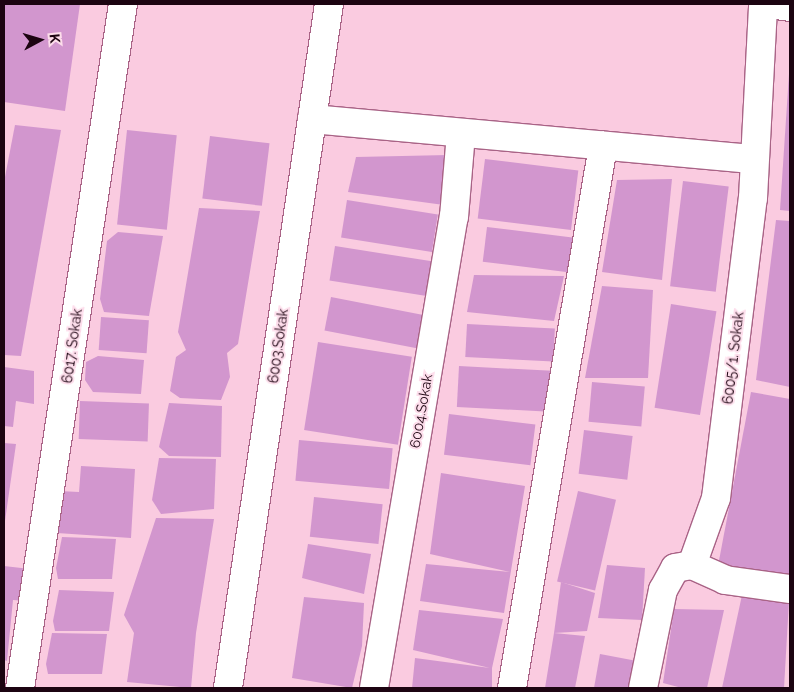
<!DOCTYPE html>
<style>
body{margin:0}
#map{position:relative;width:794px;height:692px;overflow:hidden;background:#facbe0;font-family:Raleway,sans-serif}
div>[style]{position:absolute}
.building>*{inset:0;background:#d296ce;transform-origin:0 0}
.roads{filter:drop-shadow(1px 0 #a96386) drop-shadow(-1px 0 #a96386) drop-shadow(0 1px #a96386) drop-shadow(0 -1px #a96386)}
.minor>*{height:28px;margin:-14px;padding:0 14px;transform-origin:14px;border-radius:14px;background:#fff}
span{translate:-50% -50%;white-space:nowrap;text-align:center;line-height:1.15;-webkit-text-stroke:4px #fdddeb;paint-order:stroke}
.street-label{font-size:14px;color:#1c0411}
.frame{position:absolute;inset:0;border:5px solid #1c0411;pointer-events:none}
.north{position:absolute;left:15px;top:15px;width:50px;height:50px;-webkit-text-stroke:4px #fdddeb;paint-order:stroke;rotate:84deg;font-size:14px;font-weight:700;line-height:20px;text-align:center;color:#1c0411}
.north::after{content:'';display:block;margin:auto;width:18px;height:22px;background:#1c0411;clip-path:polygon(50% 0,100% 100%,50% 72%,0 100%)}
</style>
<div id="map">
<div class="building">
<div style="clip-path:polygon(4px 4px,80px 4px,65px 111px,4px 102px)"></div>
<div style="clip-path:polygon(789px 74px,790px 74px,790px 211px,780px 210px)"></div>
<div style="clip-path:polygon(15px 125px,61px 130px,21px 356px,4px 355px,4px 182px)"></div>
<div style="left:127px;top:130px;width:50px;height:95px;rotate:6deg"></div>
<div style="left:210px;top:136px;width:60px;height:63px;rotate:7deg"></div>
<div style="clip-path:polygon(448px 155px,444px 205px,348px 192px,356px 157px)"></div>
<div style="left:485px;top:159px;width:94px;height:60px;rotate:7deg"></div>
<div style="clip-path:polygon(672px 179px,662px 280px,602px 272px,617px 180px)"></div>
<div style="left:683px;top:181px;width:46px;height:106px;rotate:7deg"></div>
<div style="left:347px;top:200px;width:92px;height:38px;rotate:9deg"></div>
<div style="clip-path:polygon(199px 208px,260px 211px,238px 344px,227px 353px,230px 377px,221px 400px,180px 398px,170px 391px,176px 357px,186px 350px,178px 332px)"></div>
<div style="clip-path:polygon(776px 220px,790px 221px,790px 387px,756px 380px)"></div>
<div style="left:487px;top:227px;width:88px;height:35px;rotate:7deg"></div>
<div style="clip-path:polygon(118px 232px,163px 236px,149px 316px,104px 312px,100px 299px,107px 241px)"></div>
<div style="left:335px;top:246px;width:103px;height:35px;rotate:9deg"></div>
<div style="clip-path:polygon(474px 275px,564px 276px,554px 321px,467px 312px)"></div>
<div style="clip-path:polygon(602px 286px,653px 290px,648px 378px,585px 378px)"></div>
<div style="left:331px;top:297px;width:98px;height:34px;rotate:11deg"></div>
<div style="left:671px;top:304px;width:46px;height:105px;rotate:9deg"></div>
<div style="left:101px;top:317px;width:48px;height:33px;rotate:4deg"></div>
<div style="left:467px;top:324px;width:88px;height:33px;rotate:3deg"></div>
<div style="left:318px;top:342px;width:95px;height:89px;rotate:9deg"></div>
<div style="clip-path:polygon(98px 356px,144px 360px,141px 394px,93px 392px,85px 380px,86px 362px)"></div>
<div style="left:459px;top:366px;width:93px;height:41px;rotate:3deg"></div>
<div style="clip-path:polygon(4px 367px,34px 371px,34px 404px,16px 401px,13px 427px,4px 426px)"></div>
<div style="left:592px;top:382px;width:53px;height:40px;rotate:5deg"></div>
<div style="clip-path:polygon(751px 392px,790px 399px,790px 582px,717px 571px)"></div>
<div style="left:80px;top:401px;width:69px;height:38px;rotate:2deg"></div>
<div style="clip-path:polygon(169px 403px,222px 406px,221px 457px,169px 456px,159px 447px)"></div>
<div style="left:449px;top:414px;width:87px;height:41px;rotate:7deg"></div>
<div style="left:584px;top:430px;width:49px;height:44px;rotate:7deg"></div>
<div style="left:299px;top:440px;width:94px;height:41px;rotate:5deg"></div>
<div style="clip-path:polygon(4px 443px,16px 444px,4px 528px)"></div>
<div style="clip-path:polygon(159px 458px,216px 459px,214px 509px,161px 514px,152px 500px)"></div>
<div style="clip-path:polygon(81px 466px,135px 469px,131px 538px,57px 533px,59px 491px,79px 492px)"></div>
<div style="clip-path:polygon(441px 473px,525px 486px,504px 613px,420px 601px,426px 564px,510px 572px,430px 554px)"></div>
<div style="left:578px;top:491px;width:39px;height:93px;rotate:13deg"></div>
<div style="left:314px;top:497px;width:69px;height:40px;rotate:6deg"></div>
<div style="clip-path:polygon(156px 518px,214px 519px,196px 633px,191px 688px,127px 682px,134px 633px,124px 615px)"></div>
<div style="clip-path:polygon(62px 537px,116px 539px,112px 579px,58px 579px,56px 568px)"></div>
<div style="clip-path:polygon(308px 544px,371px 554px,364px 594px,302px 578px)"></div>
<div style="clip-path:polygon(607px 565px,645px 568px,642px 620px,598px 618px)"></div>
<div style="clip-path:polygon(4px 566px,30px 569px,26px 601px,13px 600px,7px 661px,4px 660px)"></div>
<div style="clip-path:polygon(561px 582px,595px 593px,587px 631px,554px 633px)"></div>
<div style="clip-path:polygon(59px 590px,114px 592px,109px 631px,55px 631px,53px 621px)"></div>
<div style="clip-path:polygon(742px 595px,789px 601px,784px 688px,722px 688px)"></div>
<div style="clip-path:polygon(304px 597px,364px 603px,362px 646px,352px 688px,292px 678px)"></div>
<div style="clip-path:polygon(674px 609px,724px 610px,707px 688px,682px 688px,663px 683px)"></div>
<div style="clip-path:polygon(419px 610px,503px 619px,492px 668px,492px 688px,412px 688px,415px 658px,490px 668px,413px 650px)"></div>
<div style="clip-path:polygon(52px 633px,107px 634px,102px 674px,48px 674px,46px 664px)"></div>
<div style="clip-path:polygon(554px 633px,585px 636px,575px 688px,545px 688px)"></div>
<div style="clip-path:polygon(600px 654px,637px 661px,632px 688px,594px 688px)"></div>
</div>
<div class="roads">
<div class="minor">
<div style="left:771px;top:4px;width:19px;rotate:9deg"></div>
<div style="left:312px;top:119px;width:444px;rotate:5.2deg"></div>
<div style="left:692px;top:565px;width:36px;rotate:24deg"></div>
<div style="left:725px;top:580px;width:66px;rotate:7.9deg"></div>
<div style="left:20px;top:688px;width:692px;rotate:-81.44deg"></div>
<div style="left:228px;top:688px;width:691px;rotate:-81.6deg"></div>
<div style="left:374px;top:688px;width:478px;rotate:-80.4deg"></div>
<div style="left:454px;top:217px;width:83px;rotate:-85.2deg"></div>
<div style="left:512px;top:688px;width:550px;rotate:-80.47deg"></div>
<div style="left:643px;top:688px;width:100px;rotate:-78.5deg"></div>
<div style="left:663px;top:590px;width:25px;rotate:-61deg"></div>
<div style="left:675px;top:568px;width:17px;rotate:-10deg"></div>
<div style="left:692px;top:565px;width:71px;rotate:-70.3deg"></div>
<div style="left:716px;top:498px;width:302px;rotate:-83deg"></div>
<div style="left:753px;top:198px;width:194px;rotate:-87deg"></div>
</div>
</div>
<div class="street-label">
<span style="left:72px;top:346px;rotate:-82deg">6017. Sokak</span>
<span style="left:278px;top:346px;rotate:-82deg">6003.Sokak</span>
<span style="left:733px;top:358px;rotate:-83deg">6005/1. Sokak</span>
<span style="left:421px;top:411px;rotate:-80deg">6004.Sokak</span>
</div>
<div class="frame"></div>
<div class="north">K</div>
</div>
